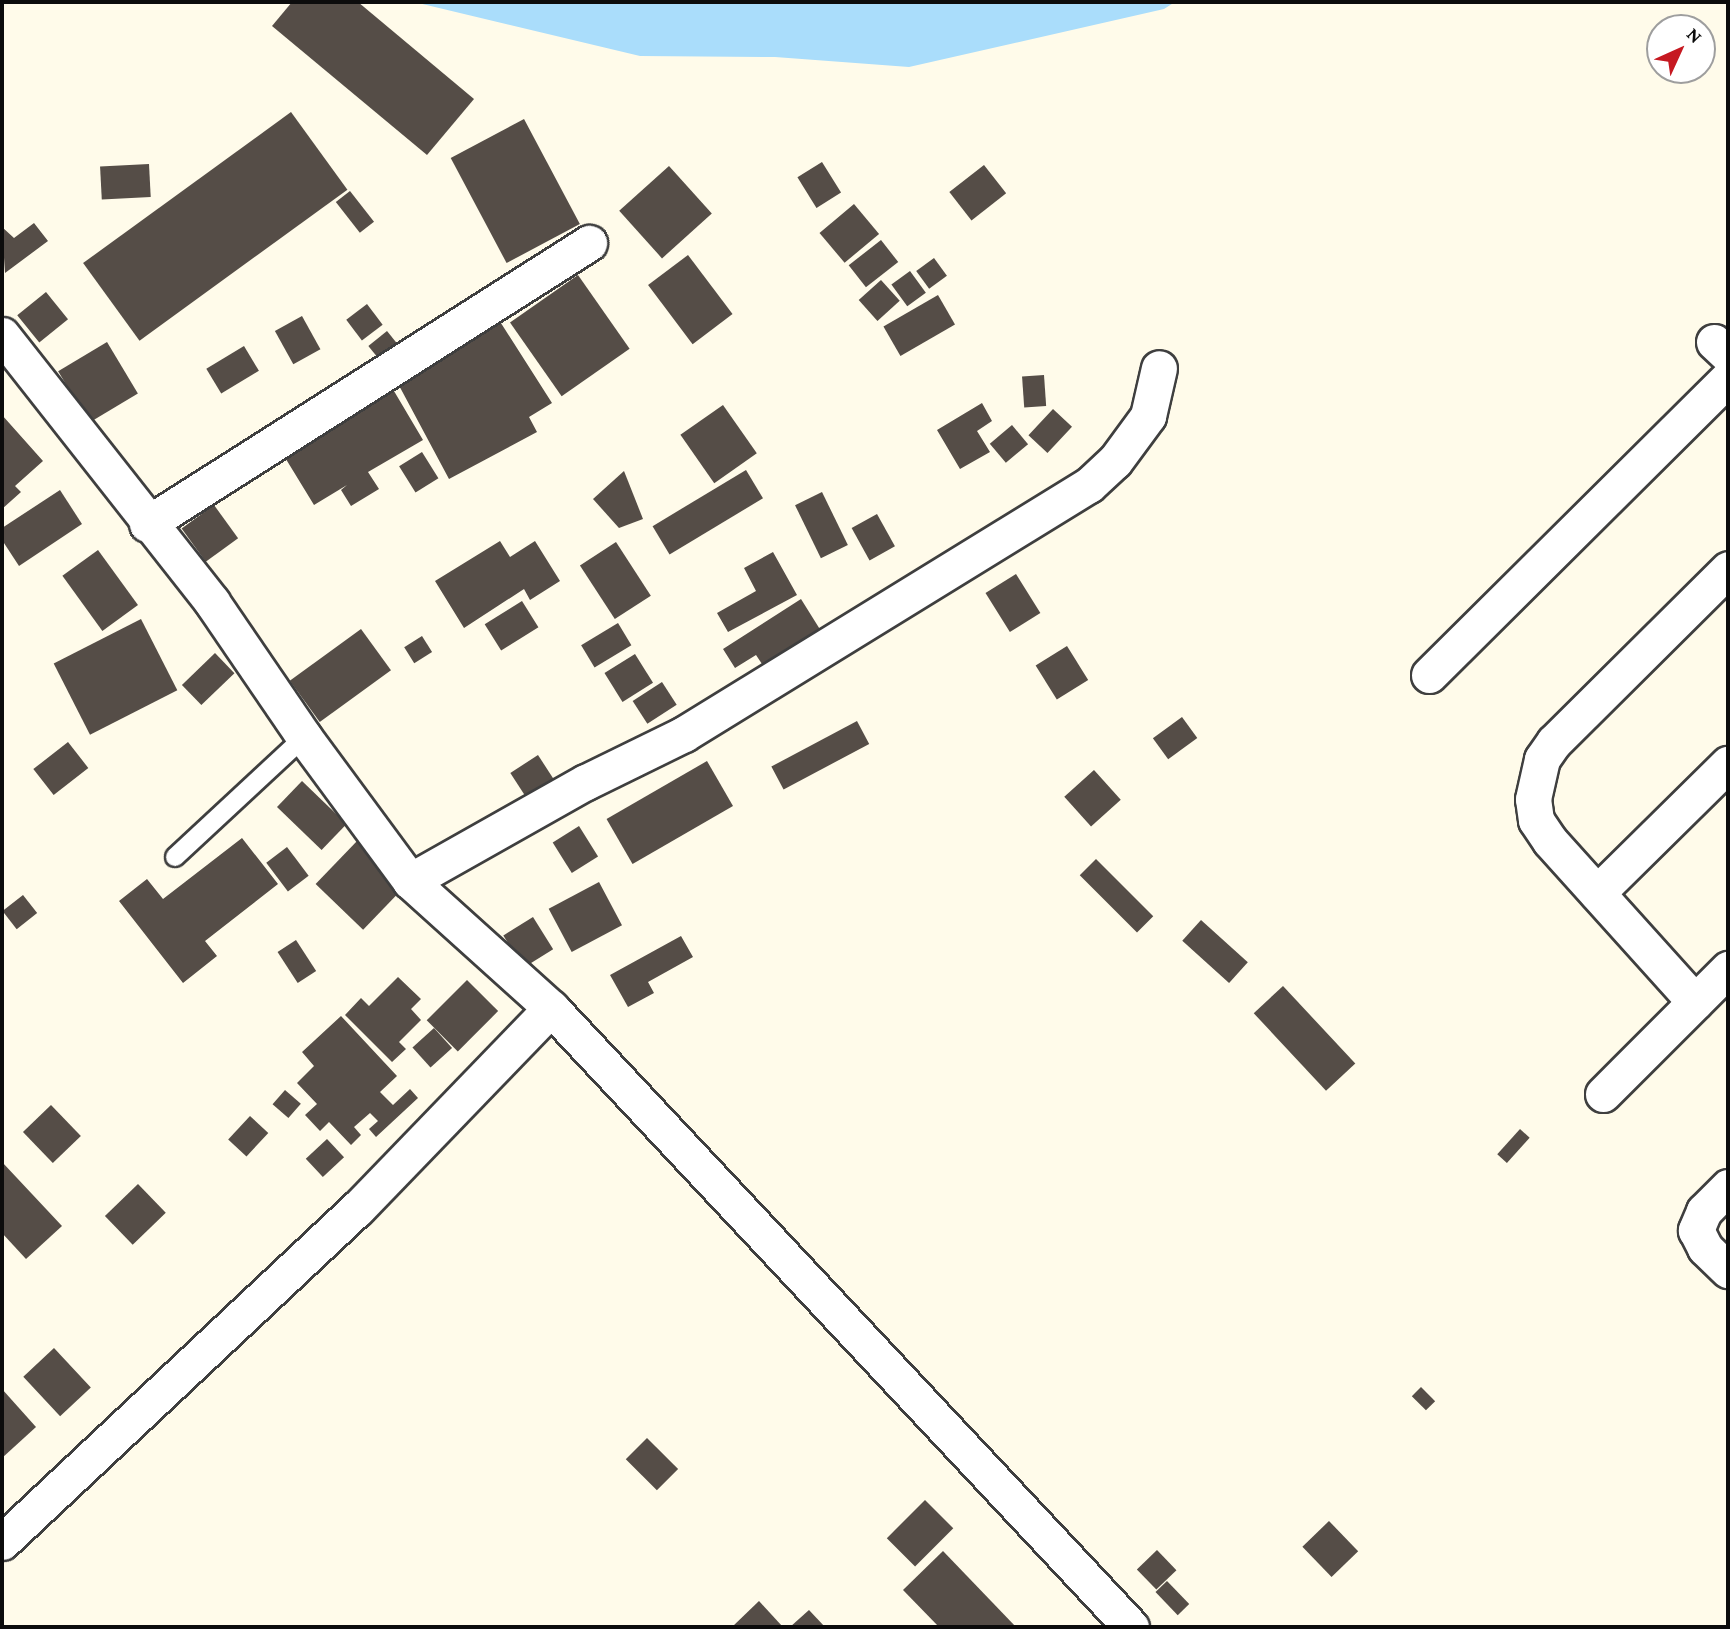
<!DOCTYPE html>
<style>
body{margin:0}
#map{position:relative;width:1730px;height:1629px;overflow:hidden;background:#fffbea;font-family:"Crimson Pro",serif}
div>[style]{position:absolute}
.water>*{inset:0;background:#aaddfb}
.building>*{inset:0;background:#554d47;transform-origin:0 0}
.roads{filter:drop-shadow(2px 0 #3f3f3f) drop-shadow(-2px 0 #3f3f3f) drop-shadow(0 2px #3f3f3f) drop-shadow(0 -2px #3f3f3f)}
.service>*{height:18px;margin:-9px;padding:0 9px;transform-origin:9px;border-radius:9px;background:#fff}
.minor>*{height:35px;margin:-17.5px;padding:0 17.5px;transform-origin:17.5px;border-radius:17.5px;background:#fff}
span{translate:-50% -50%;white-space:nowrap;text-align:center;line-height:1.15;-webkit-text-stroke:7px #fff;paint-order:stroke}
.frame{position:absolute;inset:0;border:4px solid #0c0c0c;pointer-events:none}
.north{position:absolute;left:1646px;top:14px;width:70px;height:70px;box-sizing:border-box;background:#fff;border:2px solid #9e9e9e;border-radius:50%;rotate:45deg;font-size:19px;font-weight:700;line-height:28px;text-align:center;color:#0c0c0c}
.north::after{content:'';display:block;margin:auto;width:24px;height:32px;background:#c61921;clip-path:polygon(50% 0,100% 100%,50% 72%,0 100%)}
</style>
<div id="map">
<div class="water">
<div style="clip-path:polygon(414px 2px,1175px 2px,1164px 9px,909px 67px,775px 57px,640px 56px)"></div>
</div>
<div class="building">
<div style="clip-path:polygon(292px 2px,358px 2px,474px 99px,427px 155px,272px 26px)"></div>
<div style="left:291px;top:112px;width:96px;height:257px;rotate:54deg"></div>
<div style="left:524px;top:119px;width:119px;height:83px;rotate:62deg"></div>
<div style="left:822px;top:162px;width:36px;height:29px;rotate:58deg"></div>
<div style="left:149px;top:164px;width:33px;height:49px;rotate:87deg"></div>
<div style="left:984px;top:165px;width:36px;height:44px;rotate:52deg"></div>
<div style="left:669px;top:166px;width:64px;height:67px;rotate:48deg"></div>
<div style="left:350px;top:191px;width:39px;height:18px;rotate:52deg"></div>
<div style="left:854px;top:204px;width:39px;height:45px;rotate:50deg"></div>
<div style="clip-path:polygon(34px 223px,48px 241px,5px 273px,2px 227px,14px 238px)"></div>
<div style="left:881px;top:240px;width:28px;height:41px;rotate:52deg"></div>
<div style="left:688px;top:255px;width:74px;height:50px;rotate:53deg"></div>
<div style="left:934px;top:258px;width:22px;height:22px;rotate:54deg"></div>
<div style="left:910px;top:271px;width:27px;height:23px;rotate:54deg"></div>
<div style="left:578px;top:275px;width:90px;height:83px;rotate:55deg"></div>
<div style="left:881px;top:280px;width:28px;height:30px;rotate:48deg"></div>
<div style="left:46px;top:292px;width:35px;height:37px;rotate:51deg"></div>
<div style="left:938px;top:295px;width:34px;height:63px;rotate:60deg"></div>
<div style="left:367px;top:304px;width:26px;height:26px;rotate:53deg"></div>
<div style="left:302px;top:316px;width:38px;height:31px;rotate:61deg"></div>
<div style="clip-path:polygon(499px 320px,552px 403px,529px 417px,537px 432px,449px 479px,395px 378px)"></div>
<div style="left:387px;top:331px;width:26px;height:24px;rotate:51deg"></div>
<div style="left:107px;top:342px;width:60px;height:57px;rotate:59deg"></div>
<div style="left:244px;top:346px;width:29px;height:44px;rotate:59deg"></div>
<div style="left:1044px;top:375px;width:31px;height:22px;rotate:86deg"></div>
<div style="clip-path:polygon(391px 386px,423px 440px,368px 472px,379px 489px,351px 506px,341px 490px,347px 485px,314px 505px,281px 451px)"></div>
<div style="clip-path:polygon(982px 403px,992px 421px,977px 431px,990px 452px,960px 469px,937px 430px)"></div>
<div style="left:723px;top:405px;width:59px;height:52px;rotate:55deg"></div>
<div style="left:1053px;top:409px;width:26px;height:36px;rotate:43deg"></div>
<div style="clip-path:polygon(2px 415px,43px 461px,15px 486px,21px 492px,2px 509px)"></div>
<div style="left:1012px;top:425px;width:25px;height:29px;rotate:50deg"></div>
<div style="left:422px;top:452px;width:31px;height:27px;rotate:58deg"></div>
<div style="left:746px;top:470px;width:33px;height:109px;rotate:59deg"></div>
<div style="clip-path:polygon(624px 471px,643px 519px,619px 528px,593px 499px)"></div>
<div style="clip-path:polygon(60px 490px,82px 524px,19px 566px,2px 540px,2px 528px)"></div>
<div style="left:822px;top:492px;width:59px;height:30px;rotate:64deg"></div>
<div style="left:214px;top:505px;width:41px;height:40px;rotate:54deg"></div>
<div style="left:877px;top:514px;width:37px;height:29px;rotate:61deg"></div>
<div style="clip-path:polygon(500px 541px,510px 557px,535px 541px,560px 581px,530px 600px,524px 589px,464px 628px,435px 581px)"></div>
<div style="left:616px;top:542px;width:64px;height:43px;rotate:57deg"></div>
<div style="left:98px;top:550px;width:68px;height:44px;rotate:54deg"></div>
<div style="clip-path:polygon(773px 552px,797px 595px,728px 632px,717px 613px,756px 591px,744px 568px)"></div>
<div style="left:1016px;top:574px;width:46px;height:36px;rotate:58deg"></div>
<div style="clip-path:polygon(801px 599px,821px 631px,764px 667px,756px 655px,735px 668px,723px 649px)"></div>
<div style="left:522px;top:601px;width:31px;height:44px;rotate:58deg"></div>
<div style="left:141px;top:619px;width:80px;height:98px;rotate:63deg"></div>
<div style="left:618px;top:623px;width:26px;height:43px;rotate:59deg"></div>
<div style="left:361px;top:629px;width:51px;height:88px;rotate:54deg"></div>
<div style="left:422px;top:636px;width:19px;height:21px;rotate:58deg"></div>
<div style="left:1067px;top:646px;width:40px;height:37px;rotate:58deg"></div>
<div style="left:215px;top:653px;width:28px;height:46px;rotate:46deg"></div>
<div style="left:635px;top:654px;width:34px;height:36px;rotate:58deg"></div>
<div style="left:662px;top:682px;width:27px;height:35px;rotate:57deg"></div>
<div style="left:1182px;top:717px;width:26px;height:36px;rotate:54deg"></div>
<div style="left:857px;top:721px;width:26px;height:97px;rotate:62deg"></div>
<div style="left:68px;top:742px;width:33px;height:44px;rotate:52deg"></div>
<div style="left:538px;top:755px;width:42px;height:33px;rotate:57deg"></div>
<div style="left:707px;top:761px;width:52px;height:116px;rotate:60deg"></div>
<div style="left:1094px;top:770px;width:40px;height:40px;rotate:48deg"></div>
<div style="left:302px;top:781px;width:62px;height:36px;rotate:44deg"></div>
<div style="left:579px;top:826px;width:36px;height:31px;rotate:58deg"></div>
<div style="clip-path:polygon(242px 838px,278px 884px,205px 941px,217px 956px,183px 983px,119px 901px,147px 879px,163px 899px)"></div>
<div style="left:358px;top:840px;width:66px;height:61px;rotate:44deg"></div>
<div style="left:287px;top:847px;width:36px;height:26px;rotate:53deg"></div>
<div style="left:1096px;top:859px;width:81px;height:23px;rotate:45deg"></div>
<div style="left:599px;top:882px;width:49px;height:57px;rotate:62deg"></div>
<div style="left:23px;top:895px;width:23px;height:26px;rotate:52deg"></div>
<div style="left:533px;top:917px;width:38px;height:35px;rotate:58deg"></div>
<div style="left:1201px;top:920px;width:63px;height:28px;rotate:42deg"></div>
<div style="clip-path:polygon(681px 936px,693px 957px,648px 982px,654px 993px,628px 1007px,610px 975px)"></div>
<div style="left:296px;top:940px;width:37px;height:22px;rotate:57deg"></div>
<div style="clip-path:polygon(398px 977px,421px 999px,411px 1009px,421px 1020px,399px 1042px,406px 1049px,392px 1062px,345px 1015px,361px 998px,369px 1006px)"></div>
<div style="left:467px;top:980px;width:44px;height:57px;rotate:45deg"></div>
<div style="left:1283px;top:986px;width:106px;height:40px;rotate:47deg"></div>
<div style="clip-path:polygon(341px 1016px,397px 1076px,380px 1092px,393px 1105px,410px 1089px,418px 1098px,376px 1137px,369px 1129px,378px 1121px,370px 1113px,354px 1127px,361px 1135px,351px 1145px,329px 1122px,320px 1131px,305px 1115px,317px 1104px,297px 1083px,314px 1066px,302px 1052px)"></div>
<div style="left:434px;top:1028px;width:27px;height:29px;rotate:48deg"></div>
<div style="left:285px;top:1090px;width:21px;height:19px;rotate:41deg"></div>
<div style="left:51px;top:1105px;width:43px;height:39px;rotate:46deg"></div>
<div style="left:250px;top:1116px;width:25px;height:32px;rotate:43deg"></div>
<div style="left:1520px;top:1129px;width:13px;height:34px;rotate:42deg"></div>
<div style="left:327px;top:1139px;width:25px;height:29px;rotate:47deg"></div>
<div style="clip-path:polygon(2px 1162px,62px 1226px,26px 1259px,2px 1233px)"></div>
<div style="left:138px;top:1184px;width:40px;height:46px;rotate:46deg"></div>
<div style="left:54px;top:1348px;width:54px;height:42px;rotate:47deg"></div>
<div style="left:1421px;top:1387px;width:20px;height:13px;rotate:45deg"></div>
<div style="clip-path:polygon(2px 1389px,36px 1427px,2px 1458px)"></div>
<div style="left:647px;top:1438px;width:44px;height:30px;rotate:45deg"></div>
<div style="left:925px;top:1500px;width:40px;height:54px;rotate:45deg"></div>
<div style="left:1329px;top:1521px;width:42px;height:37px;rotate:46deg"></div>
<div style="left:1157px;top:1550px;width:28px;height:28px;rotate:46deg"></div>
<div style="clip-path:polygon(943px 1551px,1016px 1627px,939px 1627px,903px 1590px)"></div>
<div style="left:1167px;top:1581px;width:32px;height:16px;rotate:46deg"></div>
<div style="clip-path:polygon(759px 1601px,782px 1626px,732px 1627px)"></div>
<div style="clip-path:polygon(809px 1610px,825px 1627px,790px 1627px)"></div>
</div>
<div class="roads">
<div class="service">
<div style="left:175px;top:857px;width:176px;rotate:-42.9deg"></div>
</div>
<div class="minor">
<div style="left:2px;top:335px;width:340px;rotate:51.8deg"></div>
<div style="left:212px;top:602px;width:163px;rotate:55.7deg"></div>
<div style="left:304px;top:737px;width:179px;rotate:53.6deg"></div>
<div style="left:410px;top:881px;width:190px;rotate:42deg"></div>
<div style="left:551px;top:1008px;width:848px;rotate:46.86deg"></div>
<div style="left:1714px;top:342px;width:19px;rotate:43deg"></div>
<div style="left:147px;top:524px;width:524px;rotate:-32.45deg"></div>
<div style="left:1429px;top:675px;width:421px;rotate:-44.8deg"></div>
<div style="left:410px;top:881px;width:202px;rotate:-29.4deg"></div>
<div style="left:586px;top:782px;width:109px;rotate:-26.1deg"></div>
<div style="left:684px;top:734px;width:475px;rotate:-31.6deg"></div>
<div style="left:1089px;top:485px;width:35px;rotate:-43deg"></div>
<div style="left:1115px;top:461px;width:56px;rotate:-53.7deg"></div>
<div style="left:1148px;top:416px;width:49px;rotate:-77.1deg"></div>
<div style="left:1597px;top:893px;width:184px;rotate:-44.6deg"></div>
<div style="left:1695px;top:1002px;width:217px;rotate:-132deg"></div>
<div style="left:1550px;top:841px;width:25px;rotate:-124deg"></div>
<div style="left:1536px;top:820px;width:21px;rotate:-98deg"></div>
<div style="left:1533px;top:799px;width:41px;rotate:-77.3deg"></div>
<div style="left:1542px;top:759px;width:21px;rotate:-55deg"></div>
<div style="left:1554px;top:742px;width:245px;rotate:-44.8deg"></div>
<div style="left:1603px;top:1094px;width:177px;rotate:-45deg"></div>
<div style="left:1728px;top:1187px;width:34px;rotate:135deg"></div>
<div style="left:1704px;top:1211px;width:21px;rotate:113deg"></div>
<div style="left:1696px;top:1230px;width:20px;rotate:63deg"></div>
<div style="left:1705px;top:1248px;width:32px;rotate:44deg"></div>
<div style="left:2px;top:1542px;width:488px;rotate:-43.2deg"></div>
<div style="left:358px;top:1208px;width:278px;rotate:-46deg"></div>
</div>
</div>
<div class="frame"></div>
<div class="north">N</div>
</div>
